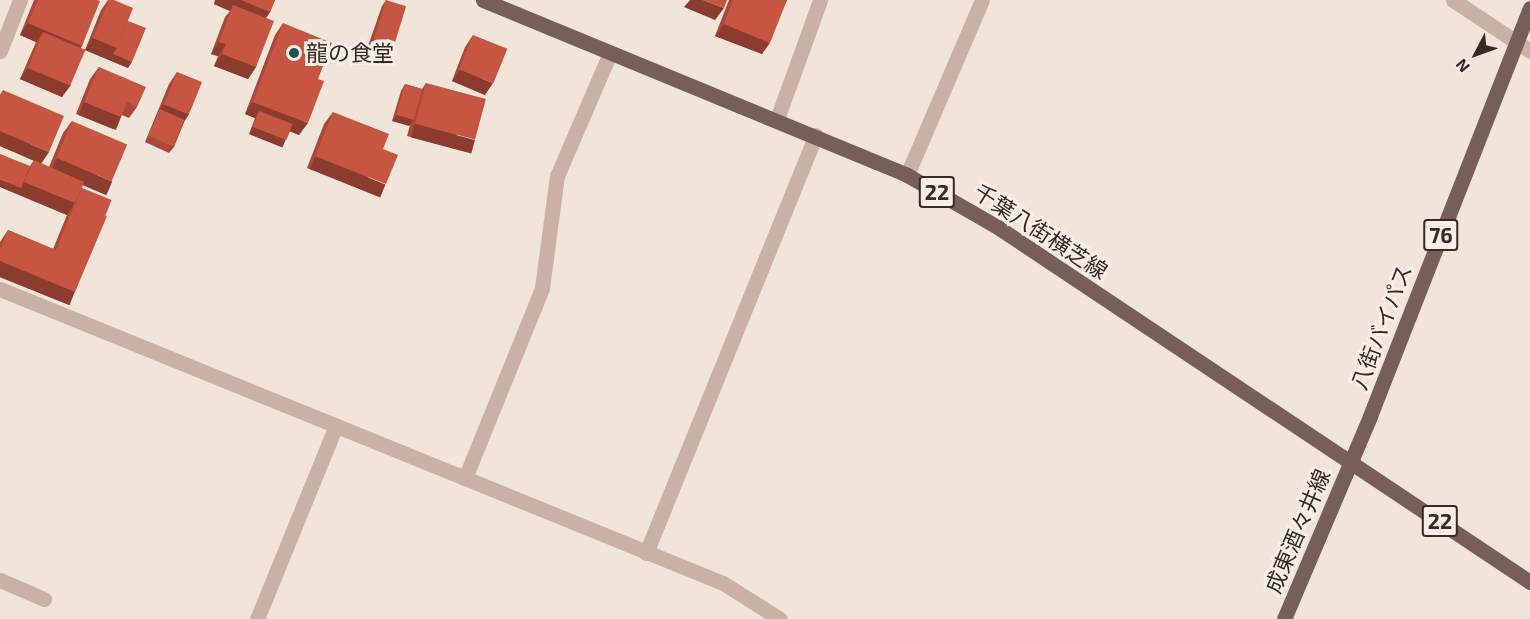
<!DOCTYPE html>
<meta charset="utf-8">
<style>
body{margin:0}
#map{position:relative;width:1530px;height:619px;overflow:hidden;background:#f1e4d9;font-family:"Exo 2","Noto Sans JP",sans-serif}
div>[style]{position:absolute}
.service>*{height:15px;margin:-7.5px;padding:0 7.5px;transform-origin:7.5px;border-radius:7.5px;background:#c9b2a5}
.minor>*{height:15px;margin:-7.5px;padding:0 7.5px;transform-origin:7.5px;border-radius:7.5px;background:#c9b2a5}
.primary>*{height:15px;margin:-7.5px;padding:0 7.5px;transform-origin:7.5px;border-radius:7.5px;background:#775f57}
.wall>*{inset:0;background:#aa4939}
.shaded-wall>*{inset:0;background:#8b3c2e;transform-origin:0 0}
.building>*{inset:0;background:#c65542;transform-origin:0 0}
.dots>*{width:16px;height:16px;translate:-50% -50%;box-sizing:border-box;border:3px solid #f9eee5;border-radius:50%}
span{translate:-50% -50%;white-space:nowrap;text-align:center;line-height:1.15;-webkit-text-stroke:6px #f9eee5;paint-order:stroke}
.shield-label span{padding:2px 4px;background:#f9eee5;border:2px solid;border-radius:4px;-webkit-text-stroke-width:0}
.shield-label{font-size:21px;color:#352a26;font-weight:700}
.poi-label{font-size:22px;color:#352a26}
.left{translate:0 -50%;text-align:left}
.street-label{font-size:22px;color:#352a26}
.north{position:absolute;left:1446px;top:24px;width:60px;height:60px;-webkit-text-stroke:4px #f9eee5;paint-order:stroke;rotate:229deg;font-size:16px;font-weight:700;line-height:24px;text-align:center;color:#352a26}
.north::after{content:'';display:block;margin:auto;width:21px;height:27px;background:#352a26;clip-path:polygon(50% 0,100% 100%,50% 72%,0 100%)}
</style>
<div id="map">
<div class="service">
<div style="left:777px;top:119px;width:127px;rotate:-70.1deg"></div>
<div style="left:465px;top:478px;width:205px;rotate:-67.9deg"></div>
<div style="left:542px;top:288px;width:113px;rotate:-82.4deg"></div>
<div style="left:557px;top:176px;width:134px;rotate:-66.7deg"></div>
</div>
<div class="minor">
<div style="left:1453px;top:0;width:92px;rotate:33.5deg"></div>
<div style="left:0;top:51px;width:55px;rotate:-68.6deg"></div>
<div style="left:907px;top:175px;width:190px;rotate:-66.8deg"></div>
<div style="left:0;top:289px;width:780px;rotate:22.13deg"></div>
<div style="left:723px;top:583px;width:67px;rotate:32.3deg"></div>
<div style="left:646px;top:553px;width:451px;rotate:-67.9deg"></div>
<div style="left:0;top:580px;width:48px;rotate:23.4deg"></div>
<div style="left:257px;top:619px;width:209px;rotate:-67.8deg"></div>
</div>
<div class="primary">
<div style="left:483px;top:0;width:459px;rotate:22.4deg"></div>
<div style="left:907px;top:175px;width:106px;rotate:29.9deg"></div>
<div style="left:999px;top:228px;width:638px;rotate:33.69deg"></div>
<div style="left:1284px;top:619px;width:220px;rotate:-67deg"></div>
<div style="left:1370px;top:416px;width:438px;rotate:-68.6deg"></div>
</div>
<div class="wall">
<div style="clip-path:polygon(34px 0,97px 0,82px 46px,80px 48px,85px 50px,101px 10px,108px 0,114px 0,128px 21px,128px 68px,85px 50px,62px 97px,20px 79px,36px 42px,20px 35px)"></div>
<div style="clip-path:polygon(215px 0,275px 0,270px 12px,266px 18px,256px 67px,248px 79px,214px 66px,218px 56px,211px 54px,225px 17px,230px 11px,214px 4px)"></div>
<div style="clip-path:polygon(386px 0,388px 53px,368px 46px,382px 6px)"></div>
<div style="clip-path:polygon(729px 0,787px 0,762px 54px,715px 36px)"></div>
<div style="clip-path:polygon(283px 23px,318px 79px,299px 135px,290px 131px,282px 147px,249px 134px,255px 118px,245px 114px,275px 35px)"></div>
<div style="clip-path:polygon(473px 35px,485px 95px,452px 81px,465px 47px)"></div>
<div style="clip-path:polygon(99px 67px,137px 107px,129px 118px,122px 115px,113px 129px,76px 114px,90px 79px)"></div>
<div style="clip-path:polygon(177px 72px,189px 114px,185px 120px,174px 147px,169px 153px,145px 142px,169px 84px)"></div>
<div style="clip-path:polygon(426px 83px,467px 152px,407px 136px,410px 125px,392px 121px,401px 91px,405px 84px,422px 89px)"></div>
<div style="clip-path:polygon(3px 90px,41px 164px,49px 167px,63px 133px,72px 121px,104px 193px,83px 184px,82px 188px,67px 304px,0 276px,0 242px,8px 230px,53px 249px,67px 215px,0 187px,30px 166px,34px 160px,0 146px,0 95px)"></div>
<div style="clip-path:polygon(333px 112px,378px 196px,307px 168px,324px 124px)"></div>
</div>
<div class="shaded-wall">
<div style="clip-path:polygon(216px 0,241px 0,270px 12px,261px 24px,233px 5px,230px 11px,214px 4px)"></div>
<div style="clip-path:polygon(690px 0,703px 0,724px 8px,715px 20px,684px 7px)"></div>
<div style="clip-path:polygon(28px 23px,82px 46px,73px 57px,43px 32px,36px 42px,20px 35px)"></div>
<div style="clip-path:polygon(724px 24px,770px 43px,762px 54px,715px 36px)"></div>
<div style="clip-path:polygon(93px 38px,117px 48px,132px 62px,128px 68px,85px 50px)"></div>
<div style="clip-path:polygon(372px 40px,392px 47px,388px 53px,368px 46px)"></div>
<div style="clip-path:polygon(219px 42px,226px 44px,218px 56px,211px 54px)"></div>
<div style="clip-path:polygon(222px 54px,256px 67px,248px 79px,214px 66px)"></div>
<div style="clip-path:polygon(28px 68px,71px 85px,62px 97px,20px 79px)"></div>
<div style="clip-path:polygon(460px 70px,493px 83px,485px 95px,452px 81px)"></div>
<div style="left:84px;top:102px;width:40px;height:14px;rotate:22deg"></div>
<div style="clip-path:polygon(253px 102px,308px 123px,299px 135px,257px 118px,259px 111px,255px 118px,245px 114px)"></div>
<div style="clip-path:polygon(164px 104px,189px 114px,181px 126px,160px 109px)"></div>
<div style="clip-path:polygon(397px 115px,414px 120px,409px 126px,392px 121px)"></div>
<div style="left:415px;top:124px;width:62px;height:14px;rotate:15deg"></div>
<div style="left:253px;top:127px;width:35px;height:8px;rotate:22deg"></div>
<div style="clip-path:polygon(0 131px,49px 152px,41px 164px,0 146px)"></div>
<div style="left:315px;top:156px;width:76px;height:14px;rotate:22deg"></div>
<div style="left:57px;top:158px;width:60px;height:15px;rotate:23deg"></div>
<div style="clip-path:polygon(0 179px,21px 188px,24px 182px,75px 203px,67px 215px,0 187px)"></div>
<div style="left:0;top:261px;width:81px;height:15px;rotate:22deg"></div>
</div>
<div class="building">
<div style="clip-path:polygon(38px 0,97px 0,100px 1px,82px 46px,28px 23px)"></div>
<div style="clip-path:polygon(109px 0,114px 0,133px 8px,117px 48px,93px 38px)"></div>
<div style="clip-path:polygon(241px 0,275px 0,270px 12px)"></div>
<div style="left:386px;top:0;width:21px;height:42px;rotate:17deg"></div>
<div style="clip-path:polygon(703px 0,727px 0,724px 8px)"></div>
<div style="clip-path:polygon(733px 0,787px 0,770px 43px,724px 24px)"></div>
<div style="clip-path:polygon(233px 5px,274px 21px,256px 67px,222px 54px,226px 44px,219px 42px)"></div>
<div style="clip-path:polygon(128px 21px,146px 28px,132px 62px,113px 54px,117px 48px)"></div>
<div style="clip-path:polygon(283px 23px,332px 43px,318px 79px,324px 81px,308px 123px,253px 102px)"></div>
<div style="left:43px;top:32px;width:46px;height:39px;rotate:23deg"></div>
<div style="left:473px;top:35px;width:37px;height:37px;rotate:22deg"></div>
<div style="clip-path:polygon(99px 67px,146px 87px,137px 107px,127px 102px,121px 117px,84px 102px)"></div>
<div style="left:177px;top:72px;width:27px;height:35px;rotate:22deg"></div>
<div style="left:426px;top:83px;width:62px;height:42px;rotate:15deg"></div>
<div style="left:405px;top:84px;width:18px;height:32px;rotate:16deg"></div>
<div style="clip-path:polygon(3px 90px,64px 116px,49px 152px,0 131px,0 98px)"></div>
<div style="left:160px;top:109px;width:27px;height:29px;rotate:24deg"></div>
<div style="left:259px;top:111px;width:36px;height:17px;rotate:21deg"></div>
<div style="clip-path:polygon(333px 112px,389px 134px,383px 149px,398px 155px,386px 184px,315px 156px)"></div>
<div style="left:72px;top:121px;width:60px;height:40px;rotate:23deg"></div>
<div style="clip-path:polygon(0 154px,30px 166px,21px 188px,0 179px)"></div>
<div style="clip-path:polygon(34px 160px,84px 182px,75px 203px,107px 216px,75px 292px,0 261px,0 250px,8px 230px,56px 250px,75px 203px,24px 182px)"></div>
<div style="left:82px;top:188px;width:32px;height:17px;rotate:22deg"></div>
</div>
<div class="dots">
<div style="left:294px;top:53px;background:#1c5654"></div>
</div>
<div class="shield-label">
<span style="left:937px;top:192px">22</span>
<span style="left:1441px;top:235px">76</span>
<span style="left:1440px;top:521px">22</span>
</div>
<div class="poi-label">
<span class="left" style="left:306px;top:53px">龍の食堂</span>
</div>
<div class="street-label">
<span style="left:1041px;top:231px;rotate:33deg">千葉八街横芝線</span>
<span style="left:1381px;top:327px;rotate:-69deg">八街バイパス</span>
<span style="left:1297px;top:531px;rotate:-67deg">成東酒々井線</span>
</div>
<div class="north">N</div>
</div>
